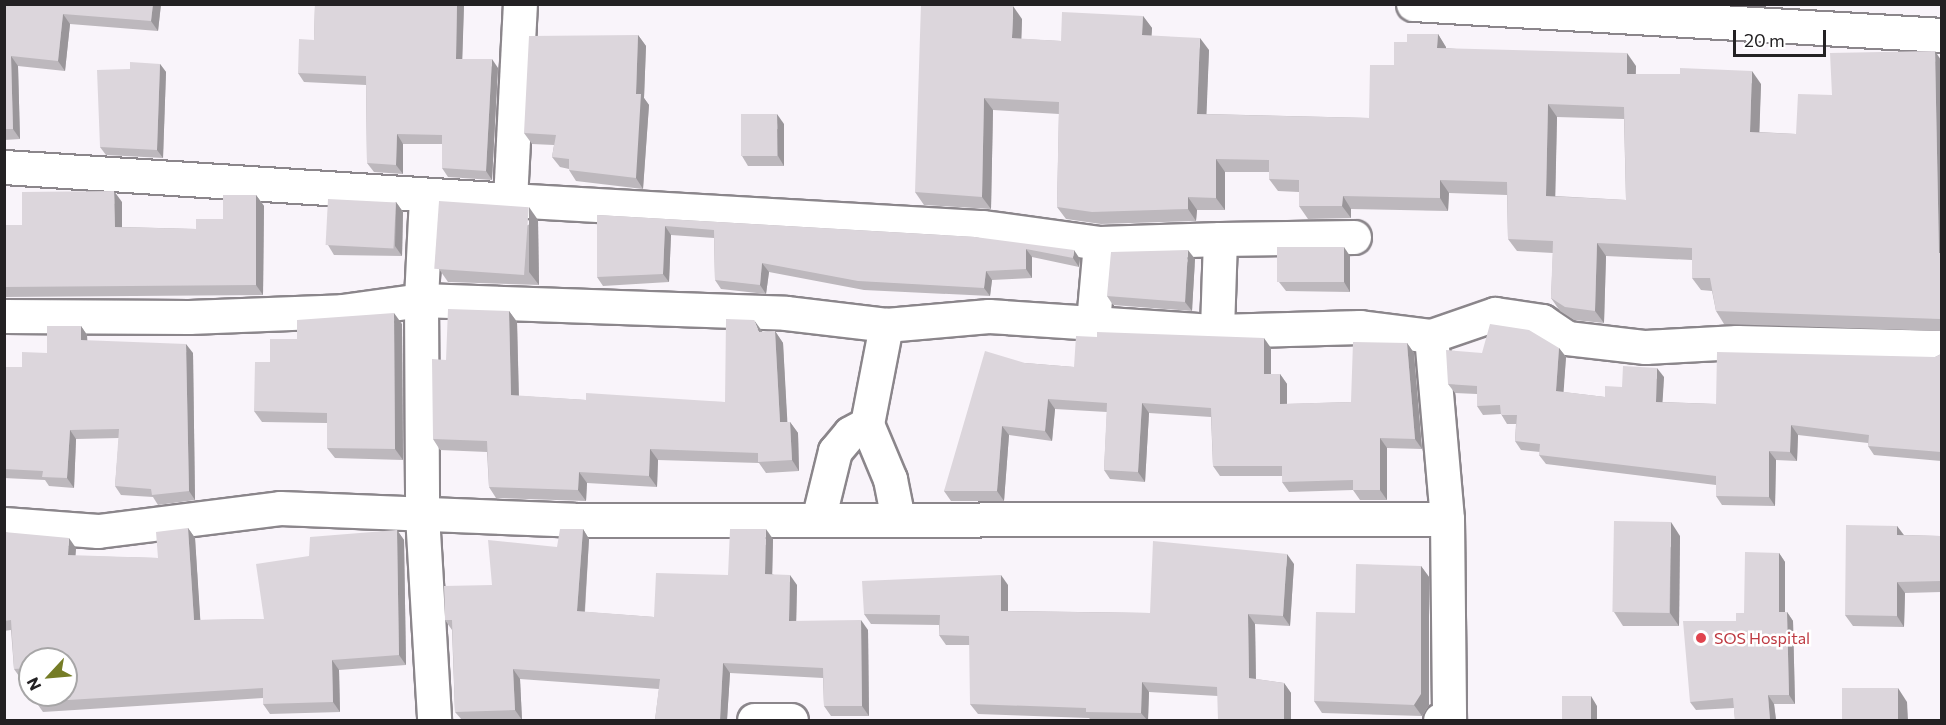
<!DOCTYPE html>
<style>
body{margin:0}
#map{position:relative;width:1946px;height:725px;overflow:hidden;background:#f9f4fa;font-family:Commissioner,sans-serif}
div>[style]{position:absolute}
.roads{filter:drop-shadow(2px 0 #8b868b) drop-shadow(-2px 0 #8b868b) drop-shadow(0 2px #8b868b) drop-shadow(0 -2px #8b868b)}
.minor>*{height:33px;margin:-16.5px;padding:0 16.5px;transform-origin:16.5px;border-radius:16.5px;background:#fff}
.wall>*{inset:0;background:#bdb8bd}
.shaded-wall>*{inset:0;background:#9a969a}
.building>*{inset:0;background:#dcd6dc;transform-origin:0 0}
.dots>*{width:16px;height:16px;translate:-50% -50%;box-sizing:border-box;border:3px solid #fff;border-radius:50%}
span{translate:-50% -50%;white-space:nowrap;text-align:center;line-height:1.15;-webkit-text-stroke:5px #fff;paint-order:stroke}
.health-label{font-size:16px;color:#be3a42}
.left{translate:0 -50%;text-align:left}
.frame{position:absolute;inset:0;border:6px solid #232123;pointer-events:none}
.north{position:absolute;left:18px;top:647px;width:60px;height:60px;box-sizing:border-box;background:#fff;border:2px solid #a7a6a7;border-radius:50%;rotate:244deg;font-size:16px;font-weight:700;line-height:24px;text-align:center;color:#232123}
.north::after{content:'';display:block;margin:auto;width:21px;height:27px;background:#757c26;clip-path:polygon(50% 0,100% 100%,50% 72%,0 100%)}
.scale{position:absolute;left:1733px;top:30px;width:93px;height:27px;box-sizing:border-box;border:3px solid #232123;border-top:0;padding-left:8px;font-size:18px;line-height:21px;white-space:nowrap;color:#232123;-webkit-text-stroke:4px #fff;paint-order:stroke}
</style>
<div id="map">
<div class="roads">
<div class="minor">
<div style="left:1413px;top:4px;width:530px;rotate:3.35deg"></div>
<div style="left:4px;top:167px;width:507px;rotate:3.73deg"></div>
<div style="left:510px;top:200px;width:196px;rotate:-87.1deg"></div>
<div style="left:426px;top:197px;width:103px;rotate:92.8deg"></div>
<div style="left:421px;top:300px;width:215px;rotate:89.7deg"></div>
<div style="left:422px;top:515px;width:205px;rotate:86.6deg"></div>
<div style="left:510px;top:200px;width:474px;rotate:3.3deg"></div>
<div style="left:983px;top:227px;width:118px;rotate:7.8deg"></div>
<div style="left:1220px;top:239px;width:134px;rotate:-0.9deg"></div>
<div style="left:4px;top:316px;width:185px;rotate:0.3deg"></div>
<div style="left:189px;top:317px;width:153px;rotate:-2.2deg"></div>
<div style="left:342px;top:311px;width:80px;rotate:-7.9deg"></div>
<div style="left:421px;top:300px;width:365px;rotate:2deg"></div>
<div style="left:786px;top:313px;width:101px;rotate:6.8deg"></div>
<div style="left:886px;top:325px;width:103px;rotate:-5deg"></div>
<div style="left:989px;top:316px;width:228px;rotate:3.8deg"></div>
<div style="left:1217px;top:331px;width:143px;rotate:-1.6deg"></div>
<div style="left:1360px;top:327px;width:72px;rotate:7.2deg"></div>
<div style="left:1431px;top:336px;width:68px;rotate:-19deg"></div>
<div style="left:1495px;top:314px;width:48px;rotate:8.5deg"></div>
<div style="left:1542px;top:321px;width:30px;rotate:34deg"></div>
<div style="left:1567px;top:338px;width:79px;rotate:6.6deg"></div>
<div style="left:1645px;top:347px;width:92px;rotate:-3.1deg"></div>
<div style="left:1737px;top:342px;width:205px;rotate:1.4deg"></div>
<div style="left:1093px;top:322px;width:79px;rotate:-84.9deg"></div>
<div style="left:1100px;top:243px;width:120px;rotate:-1.9deg"></div>
<div style="left:1220px;top:239px;width:92px;rotate:91.9deg"></div>
<div style="left:1431px;top:336px;width:184px;rotate:85deg"></div>
<div style="left:1447px;top:519px;width:201px;rotate:89.4deg"></div>
<div style="left:1449px;top:720px;width:9px;rotate:180deg"></div>
<div style="left:867px;top:424px;width:60px;rotate:67.3deg"></div>
<div style="left:890px;top:479px;width:41px;rotate:78.7deg"></div>
<div style="left:818px;top:520px;width:71px;rotate:-76.2deg"></div>
<div style="left:835px;top:451px;width:23px;rotate:-50deg"></div>
<div style="left:850px;top:433px;width:19px;rotate:-28deg"></div>
<div style="left:867px;top:424px;width:101px;rotate:-79.1deg"></div>
<div style="left:4px;top:524px;width:94px;rotate:4.3deg"></div>
<div style="left:98px;top:531px;width:183px;rotate:-7.2deg"></div>
<div style="left:280px;top:508px;width:294px;rotate:2.3deg"></div>
<div style="left:574px;top:520px;width:873px;rotate:-0.07deg"></div>
<div style="left:754px;top:720px;width:37px"></div>
</div>
</div>
<div class="wall">
<div style="clip-path:polygon(4px 4px,161px 4px,158px 31px,70px 24px,65px 71px,18px 66px,20px 139px,4px 140px)"></div>
<div style="clip-path:polygon(315px 4px,464px 4px,462px 59px,498px 68px,492px 180px,448px 177px,442px 168px,442px 144px,403px 144px,403px 174px,374px 172px,367px 163px,366px 85px,304px 82px,298px 73px,314px 40px)"></div>
<div style="clip-path:polygon(evenodd,1143px 16px,1152px 28px,1151px 36px,1209px 50px,1206px 114px,1369px 118px,1394px 65px,1407px 42px,1438px 34px,1446px 48px,1636px 66px,1636px 74px,1761px 84px,1759px 132px,1796px 134px,1832px 95px,1941px 60px,1941px 331px,1724px 324px,1716px 311px,1712px 291px,1701px 290px,1692px 278px,1692px 260px,1606px 256px,1604px 323px,1574px 320px,1560px 311px,1551px 298px,1553px 253px,1517px 251px,1508px 239px,1507px 195px,1449px 193px,1448px 211px,1351px 209px,1351px 218px,1308px 219px,1299px 206px,1299px 192px,1278px 191px,1269px 179px,1269px 172px,1225px 172px,1225px 210px,1197px 210px,1196px 221px,1101px 224px,1066px 219px,1057px 207px,1059px 114px,993px 110px,991px 209px,924px 205px,915px 192px,1022px 19px,1021px 39px,1061px 41px,1143px 16px,1557px 117px,1624px 119px,1626px 200px,1555px 196px,1557px 117px)"></div>
<div style="clip-path:polygon(638px 35px,646px 46px,644px 98px,649px 105px,643px 189px,576px 181px,569px 170px,569px 169px,560px 167px,552px 157px,554px 145px,532px 144px,524px 133px)"></div>
<div style="clip-path:polygon(160px 64px,166px 72px,163px 158px,106px 155px,100px 147px,130px 69px)"></div>
<div style="clip-path:polygon(784px 124px,784px 166px,748px 166px,742px 156px)"></div>
<div style="clip-path:polygon(256px 195px,264px 206px,263px 295px,4px 297px,4px 225px,22px 225px,122px 202px,122px 227px,196px 229px,223px 219px)"></div>
<div style="clip-path:polygon(396px 202px,403px 212px,402px 256px,334px 255px,328px 245px)"></div>
<div style="clip-path:polygon(597px 215px,975px 237px,1080px 259px,1079px 267px,1032px 257px,1032px 278px,992px 280px,990px 296px,864px 290px,769px 272px,766px 294px,721px 289px,715px 280px,714px 238px,671px 235px,669px 282px,603px 286px,597px 277px)"></div>
<div style="clip-path:polygon(538px 220px,539px 285px,448px 282px,439px 269px)"></div>
<div style="clip-path:polygon(1350px 256px,1350px 292px,1286px 291px,1279px 282px)"></div>
<div style="clip-path:polygon(1195px 259px,1192px 311px,1113px 305px,1107px 296px)"></div>
<div style="clip-path:polygon(509px 311px,517px 322px,519px 396px,586px 400px,725px 402px,762px 332px,775px 331px,783px 343px,787px 422px,790px 422px,798px 433px,799px 471px,766px 473px,759px 463px,658px 460px,657px 487px,587px 483px,586px 501px,496px 498px,489px 487px,487px 452px,440px 450px,433px 439px,446px 360px)"></div>
<div style="clip-path:polygon(402px 324px,403px 460px,335px 458px,327px 448px,327px 423px,262px 422px,254px 411px,270px 362px,297px 339px)"></div>
<div style="clip-path:polygon(81px 326px,87px 335px,87px 341px,193px 353px,195px 500px,158px 505px,153px 497px,121px 495px,115px 486px,119px 438px,76px 439px,74px 488px,49px 486px,45px 480px,4px 478px,4px 367px,22px 367px,47px 353px)"></div>
<div style="clip-path:polygon(1407px 343px,1414px 353px,1422px 449px,1387px 448px,1387px 500px,1360px 500px,1353px 490px,1289px 492px,1282px 482px,1282px 476px,1220px 476px,1213px 466px,1211px 417px,1149px 413px,1145px 482px,1110px 479px,1104px 470px,1107px 412px,1055px 409px,1052px 441px,1009px 435px,1004px 501px,951px 501px,944px 491px,1025px 363px,1074px 367px,1271px 348px,1271px 374px,1280px 374px,1287px 384px,1287px 404px,1351px 402px)"></div>
<div style="clip-path:polygon(1559px 348px,1566px 357px,1563px 392px,1605px 397px,1622px 387px,1664px 377px,1662px 402px,1716px 404px,1935px 357px,1941px 354px,1941px 461px,1874px 455px,1868px 446px,1868px 443px,1798px 435px,1797px 461px,1776px 460px,1775px 506px,1722px 505px,1716px 496px,1716px 485px,1546px 464px,1539px 455px,1540px 452px,1521px 450px,1515px 441px,1516px 424px,1507px 424px,1501px 414px,1483px 415px,1477px 406px,1477px 394px,1455px 393px,1448px 384px,1482px 353px)"></div>
<div style="clip-path:polygon(1897px 526px,1904px 535px,1940px 536px,1941px 530px,1941px 592px,1905px 593px,1904px 627px,1853px 626px,1845px 615px)"></div>
<div style="clip-path:polygon(188px 528px,195px 538px,200px 620px,264px 619px,309px 556px,397px 530px,404px 540px,406px 665px,339px 670px,340px 712px,270px 714px,263px 704px,263px 698px,43px 712px,36px 702px,66px 695px,30px 659px,30px 679px,21px 679px,14px 669px,11px 630px,4px 631px,4px 532px,76px 548px,75px 556px,158px 558px)"></div>
<div style="clip-path:polygon(583px 529px,589px 539px,585px 612px,654px 617px,728px 575px,773px 539px,772px 574px,797px 585px,796px 621px,868px 630px,869px 716px,831px 716px,824px 706px,823px 678px,730px 673px,727px 720px,655px 720px,659px 689px,520px 679px,522px 720px,462px 720px,455px 712px,452px 630px,445px 620px,492px 585px,557px 547px)"></div>
<div style="clip-path:polygon(1680px 536px,1679px 626px,1623px 626px,1614px 612px)"></div>
<div style="clip-path:polygon(1779px 553px,1785px 562px,1785px 612px,1787px 612px,1793px 621px,1795px 704px,1774px 704px,1776px 720px,1735px 720px,1734px 708px,1696px 710px,1690px 702px,1736px 621px,1744px 613px)"></div>
<div style="clip-path:polygon(1294px 564px,1290px 626px,1255px 624px,1256px 679px,1284px 683px,1291px 693px,1218px 696px,1149px 692px,1148px 720px,1091px 720px,1089px 718px,978px 714px,970px 704px,970px 645px,946px 645px,939px 635px,939px 625px,871px 624px,864px 614px,1008px 585px,1008px 611px,1150px 613px)"></div>
<div style="clip-path:polygon(1421px 566px,1429px 577px,1429px 705px,1422px 716px,1322px 713px,1314px 701px,1355px 613px)"></div>
</div>
<div class="shaded-wall">
<div style="clip-path:polygon(153px 4px,161px 4px,158px 31px,151px 21px)"></div>
<div style="clip-path:polygon(457px 4px,464px 4px,462px 68px,456px 59px)"></div>
<div style="clip-path:polygon(1013px 6px,1022px 19px,1021px 51px,1012px 38px)"></div>
<div style="clip-path:polygon(63px 14px,70px 24px,65px 71px,58px 61px)"></div>
<div style="clip-path:polygon(1143px 16px,1152px 28px,1151px 48px,1142px 35px)"></div>
<div style="clip-path:polygon(1438px 34px,1446px 47px,1446px 60px,1437px 48px)"></div>
<div style="clip-path:polygon(638px 35px,646px 46px,644px 98px,649px 105px,643px 189px,636px 178px,636px 94px)"></div>
<div style="clip-path:polygon(1200px 38px,1209px 50px,1206px 127px,1197px 114px)"></div>
<div style="clip-path:polygon(1935px 51px,1941px 60px,1941px 257px,1939px 253px)"></div>
<div style="clip-path:polygon(1627px 53px,1636px 66px,1635px 87px,1627px 74px)"></div>
<div style="clip-path:polygon(11px 56px,18px 66px,20px 139px,13px 129px)"></div>
<div style="clip-path:polygon(492px 59px,498px 68px,492px 180px,486px 171px)"></div>
<div style="clip-path:polygon(160px 64px,166px 72px,163px 158px,157px 150px)"></div>
<div style="clip-path:polygon(1752px 71px,1761px 84px,1759px 144px,1750px 132px)"></div>
<div style="clip-path:polygon(984px 98px,993px 110px,991px 209px,982px 197px)"></div>
<div style="clip-path:polygon(1548px 104px,1557px 117px,1555px 208px,1546px 196px)"></div>
<div style="clip-path:polygon(777px 114px,784px 124px,784px 166px,778px 156px)"></div>
<div style="clip-path:polygon(397px 134px,403px 144px,403px 174px,396px 165px)"></div>
<div style="clip-path:polygon(1216px 159px,1225px 172px,1225px 210px,1216px 198px)"></div>
<div style="clip-path:polygon(1440px 180px,1449px 193px,1448px 211px,1440px 198px)"></div>
<div style="clip-path:polygon(114px 191px,122px 202px,122px 238px,115px 227px)"></div>
<div style="clip-path:polygon(256px 195px,264px 206px,263px 295px,256px 285px)"></div>
<div style="clip-path:polygon(1343px 196px,1351px 209px,1351px 218px,1342px 206px)"></div>
<div style="clip-path:polygon(1188px 197px,1197px 210px,1196px 221px,1188px 209px)"></div>
<div style="clip-path:polygon(396px 202px,403px 212px,402px 256px,395px 246px)"></div>
<div style="clip-path:polygon(529px 207px,538px 220px,539px 285px,529px 272px)"></div>
<div style="clip-path:polygon(665px 226px,671px 235px,669px 282px,663px 274px)"></div>
<div style="clip-path:polygon(1597px 243px,1606px 256px,1604px 323px,1595px 311px)"></div>
<div style="clip-path:polygon(1344px 247px,1350px 256px,1350px 292px,1344px 282px)"></div>
<div style="clip-path:polygon(1026px 249px,1032px 257px,1032px 278px,1026px 269px)"></div>
<div style="clip-path:polygon(1074px 250px,1080px 259px,1079px 267px,1073px 258px)"></div>
<div style="clip-path:polygon(1188px 250px,1195px 259px,1192px 311px,1185px 302px)"></div>
<div style="clip-path:polygon(762px 263px,769px 272px,766px 294px,760px 285px)"></div>
<div style="clip-path:polygon(986px 271px,992px 280px,990px 296px,984px 288px)"></div>
<div style="clip-path:polygon(509px 311px,517px 322px,519px 406px,511px 395px)"></div>
<div style="clip-path:polygon(394px 313px,402px 324px,403px 460px,395px 449px)"></div>
<div style="clip-path:polygon(754px 320px,762px 331px,767px 343px,759px 332px)"></div>
<div style="clip-path:polygon(81px 326px,87px 335px,88px 350px,81px 340px)"></div>
<div style="clip-path:polygon(775px 331px,783px 343px,788px 433px,780px 422px)"></div>
<div style="clip-path:polygon(1264px 338px,1271px 348px,1271px 383px,1264px 374px)"></div>
<div style="clip-path:polygon(1407px 343px,1414px 353px,1422px 449px,1415px 439px)"></div>
<div style="clip-path:polygon(186px 344px,193px 353px,195px 500px,189px 491px)"></div>
<div style="clip-path:polygon(1559px 348px,1566px 357px,1563px 400px,1556px 391px)"></div>
<div style="clip-path:polygon(1657px 368px,1664px 377px,1662px 411px,1656px 402px)"></div>
<div style="clip-path:polygon(1280px 374px,1287px 384px,1287px 414px,1280px 404px)"></div>
<div style="clip-path:polygon(1048px 399px,1055px 409px,1052px 441px,1045px 431px)"></div>
<div style="clip-path:polygon(1142px 403px,1149px 413px,1145px 482px,1138px 472px)"></div>
<div style="clip-path:polygon(790px 422px,798px 433px,799px 471px,792px 460px)"></div>
<div style="clip-path:polygon(1791px 425px,1798px 435px,1797px 461px,1790px 452px)"></div>
<div style="clip-path:polygon(1002px 426px,1009px 435px,1004px 501px,997px 491px)"></div>
<div style="clip-path:polygon(70px 430px,76px 439px,74px 488px,67px 478px)"></div>
<div style="clip-path:polygon(1380px 438px,1387px 448px,1387px 500px,1380px 490px)"></div>
<div style="clip-path:polygon(650px 449px,658px 460px,657px 487px,649px 476px)"></div>
<div style="clip-path:polygon(1769px 451px,1776px 460px,1775px 506px,1769px 497px)"></div>
<div style="clip-path:polygon(579px 472px,587px 483px,586px 501px,578px 490px)"></div>
<div style="clip-path:polygon(1671px 522px,1680px 536px,1679px 626px,1670px 613px)"></div>
<div style="clip-path:polygon(1897px 526px,1905px 537px,1897px 535px)"></div>
<div style="clip-path:polygon(188px 528px,195px 538px,201px 630px,194px 620px)"></div>
<div style="clip-path:polygon(583px 529px,589px 539px,584px 621px,577px 611px)"></div>
<div style="clip-path:polygon(766px 529px,773px 539px,772px 584px,765px 574px)"></div>
<div style="clip-path:polygon(397px 530px,404px 540px,406px 665px,399px 655px)"></div>
<div style="clip-path:polygon(69px 538px,76px 548px,75px 565px,68px 555px)"></div>
<div style="clip-path:polygon(1779px 553px,1785px 562px,1785px 621px,1779px 612px)"></div>
<div style="clip-path:polygon(1287px 554px,1294px 564px,1290px 626px,1283px 616px)"></div>
<div style="clip-path:polygon(1421px 566px,1429px 577px,1429px 705px,1422px 716px,1414px 705px)"></div>
<div style="clip-path:polygon(790px 575px,797px 585px,796px 631px,789px 621px)"></div>
<div style="clip-path:polygon(1001px 575px,1008px 585px,1008px 621px,1001px 611px)"></div>
<div style="clip-path:polygon(1897px 582px,1905px 593px,1904px 627px,1897px 616px)"></div>
<div style="clip-path:polygon(1787px 612px,1793px 621px,1795px 704px,1789px 695px)"></div>
<div style="clip-path:polygon(1248px 614px,1255px 624px,1256px 688px,1249px 678px)"></div>
<div style="clip-path:polygon(861px 620px,868px 630px,869px 716px,862px 706px)"></div>
<div style="clip-path:polygon(332px 660px,339px 670px,340px 712px,333px 702px)"></div>
<div style="clip-path:polygon(723px 663px,730px 673px,727px 720px,720px 720px)"></div>
<div style="clip-path:polygon(513px 669px,520px 679px,522px 720px,515px 710px)"></div>
<div style="clip-path:polygon(1142px 682px,1149px 692px,1148px 720px,1147px 720px,1141px 713px)"></div>
<div style="clip-path:polygon(1284px 683px,1291px 693px,1291px 720px,1284px 720px)"></div>
<div style="clip-path:polygon(1898px 688px,1907px 702px,1908px 720px,1898px 720px)"></div>
<div style="clip-path:polygon(1768px 695px,1774px 704px,1776px 720px,1770px 720px)"></div>
<div style="clip-path:polygon(1591px 696px,1597px 706px,1597px 720px,1591px 720px)"></div>
</div>
<div class="building">
<div style="clip-path:polygon(4px 4px,153px 4px,151px 21px,63px 14px,58px 61px,11px 56px,13px 129px,4px 129px)"></div>
<div style="clip-path:polygon(315px 4px,457px 4px,456px 59px,492px 59px,486px 171px,442px 168px,442px 135px,397px 134px,396px 165px,367px 163px,366px 76px,298px 73px,299px 39px,314px 40px)"></div>
<div style="clip-path:polygon(evenodd,921px 4px,994px 4px,1013px 6px,1012px 38px,1061px 41px,1062px 12px,1143px 16px,1142px 35px,1200px 38px,1197px 114px,1369px 118px,1370px 65px,1394px 65px,1394px 42px,1407px 42px,1407px 34px,1438px 34px,1437px 48px,1627px 53px,1627px 74px,1680px 74px,1680px 68px,1752px 71px,1750px 132px,1796px 134px,1798px 94px,1832px 95px,1830px 53px,1935px 51px,1939px 253px,1941px 253px,1941px 319px,1716px 311px,1710px 278px,1692px 278px,1692px 248px,1597px 243px,1595px 311px,1565px 307px,1551px 298px,1553px 241px,1508px 239px,1507px 182px,1440px 180px,1440px 198px,1343px 196px,1342px 206px,1299px 206px,1299px 180px,1269px 179px,1269px 160px,1216px 159px,1216px 198px,1188px 197px,1188px 209px,1092px 212px,1057px 207px,1059px 102px,984px 98px,982px 197px,915px 192px,921px 4px,1548px 104px,1624px 107px,1626px 200px,1546px 196px,1548px 104px)"></div>
<div style="clip-path:polygon(638px 35px,636px 94px,641px 94px,636px 178px,569px 170px,569px 159px,552px 157px,556px 135px,524px 133px,529px 36px)"></div>
<div style="clip-path:polygon(130px 62px,160px 64px,157px 150px,100px 147px,97px 70px,130px 69px)"></div>
<div style="left:741px;top:114px;width:36px;height:42px"></div>
<div style="clip-path:polygon(114px 191px,115px 227px,196px 229px,196px 219px,223px 219px,223px 195px,256px 195px,256px 285px,4px 287px,4px 225px,22px 225px,22px 192px)"></div>
<div style="left:328px;top:199px;width:68px;height:46px;rotate:3deg"></div>
<div style="left:439px;top:201px;width:90px;height:68px;rotate:4deg"></div>
<div style="clip-path:polygon(597px 215px,975px 237px,1074px 250px,1073px 258px,1026px 249px,1026px 269px,986px 271px,984px 288px,858px 281px,762px 263px,760px 285px,715px 280px,714px 230px,665px 226px,663px 274px,597px 277px)"></div>
<div style="left:1344px;top:247px;width:35px;height:67px;rotate:90deg"></div>
<div style="clip-path:polygon(1188px 250px,1185px 302px,1107px 296px,1111px 252px)"></div>
<div style="clip-path:polygon(448px 309px,509px 311px,511px 395px,586px 400px,586px 393px,725px 402px,726px 319px,754px 320px,759px 332px,775px 331px,780px 422px,790px 422px,792px 460px,758px 462px,758px 453px,650px 449px,649px 476px,579px 472px,578px 490px,489px 487px,487px 441px,433px 439px,432px 359px,446px 360px)"></div>
<div style="clip-path:polygon(394px 313px,395px 449px,327px 448px,327px 413px,254px 411px,255px 362px,270px 362px,270px 339px,297px 339px,297px 320px)"></div>
<div style="clip-path:polygon(1490px 324px,1529px 330px,1559px 348px,1556px 391px,1605px 397px,1605px 386px,1622px 387px,1623px 366px,1657px 368px,1656px 402px,1716px 404px,1717px 352px,1935px 357px,1941px 354px,1941px 452px,1868px 446px,1869px 435px,1791px 425px,1790px 452px,1769px 451px,1769px 497px,1716px 496px,1716px 476px,1539px 455px,1540px 444px,1515px 441px,1517px 415px,1501px 415px,1500px 405px,1477px 406px,1477px 386px,1448px 384px,1446px 350px,1482px 353px)"></div>
<div style="clip-path:polygon(47px 326px,81px 326px,81px 340px,186px 344px,189px 491px,152px 495px,151px 489px,115px 486px,119px 429px,70px 430px,67px 478px,42px 477px,43px 471px,4px 469px,4px 367px,22px 367px,22px 352px,47px 353px)"></div>
<div style="clip-path:polygon(1097px 332px,1264px 338px,1264px 374px,1280px 374px,1280px 404px,1351px 402px,1353px 342px,1407px 343px,1415px 439px,1380px 438px,1380px 490px,1353px 490px,1353px 480px,1282px 482px,1282px 466px,1213px 466px,1211px 408px,1142px 403px,1138px 472px,1104px 470px,1107px 403px,1048px 399px,1045px 431px,1002px 426px,997px 491px,944px 491px,985px 351px,1025px 363px,1074px 367px,1076px 336px,1097px 337px)"></div>
<div style="left:1614px;top:521px;width:57px;height:91px;rotate:1deg"></div>
<div style="clip-path:polygon(1846px 525px,1897px 526px,1897px 535px,1940px 536px,1941px 530px,1941px 581px,1897px 582px,1897px 616px,1845px 615px)"></div>
<div style="clip-path:polygon(188px 528px,194px 620px,264px 619px,256px 564px,309px 556px,310px 537px,397px 530px,399px 655px,332px 660px,333px 702px,263px 704px,263px 688px,36px 702px,35px 695px,66px 695px,66px 659px,30px 659px,30px 668px,14px 669px,11px 620px,4px 621px,4px 532px,69px 538px,68px 555px,158px 558px,156px 532px)"></div>
<div style="clip-path:polygon(560px 529px,583px 529px,577px 611px,654px 617px,656px 573px,728px 575px,730px 529px,766px 529px,765px 574px,790px 575px,789px 621px,861px 620px,862px 706px,824px 706px,823px 668px,723px 663px,720px 720px,655px 720px,660px 679px,513px 669px,515px 710px,455px 712px,452px 620px,445px 620px,444px 586px,492px 585px,488px 540px,557px 547px)"></div>
<div style="clip-path:polygon(1153px 541px,1287px 554px,1283px 616px,1248px 614px,1249px 678px,1284px 683px,1284px 720px,1218px 720px,1217px 687px,1142px 682px,1141px 713px,1086px 712px,1086px 708px,970px 704px,969px 636px,939px 635px,940px 615px,864px 614px,862px 581px,1001px 575px,1001px 611px,1150px 613px)"></div>
<div style="clip-path:polygon(1745px 552px,1779px 553px,1779px 612px,1787px 612px,1789px 695px,1768px 695px,1770px 720px,1735px 720px,1733px 698px,1690px 702px,1683px 621px,1736px 621px,1736px 613px,1744px 613px)"></div>
<div style="clip-path:polygon(1356px 564px,1421px 566px,1421px 694px,1414px 705px,1314px 701px,1316px 612px,1355px 613px)"></div>
<div style="left:1898px;top:688px;width:32px;height:56px;rotate:90deg"></div>
<div style="left:1562px;top:696px;width:29px;height:24px"></div>
</div>
<div class="dots">
<div style="left:1701px;top:638px;background:#e0444e"></div>
</div>
<div class="health-label">
<span class="left" style="left:1714px;top:638px">SOS Hospital</span>
</div>
<div class="frame"></div>
<div class="north">N</div>
<div class="scale">20 m</div>
</div>
